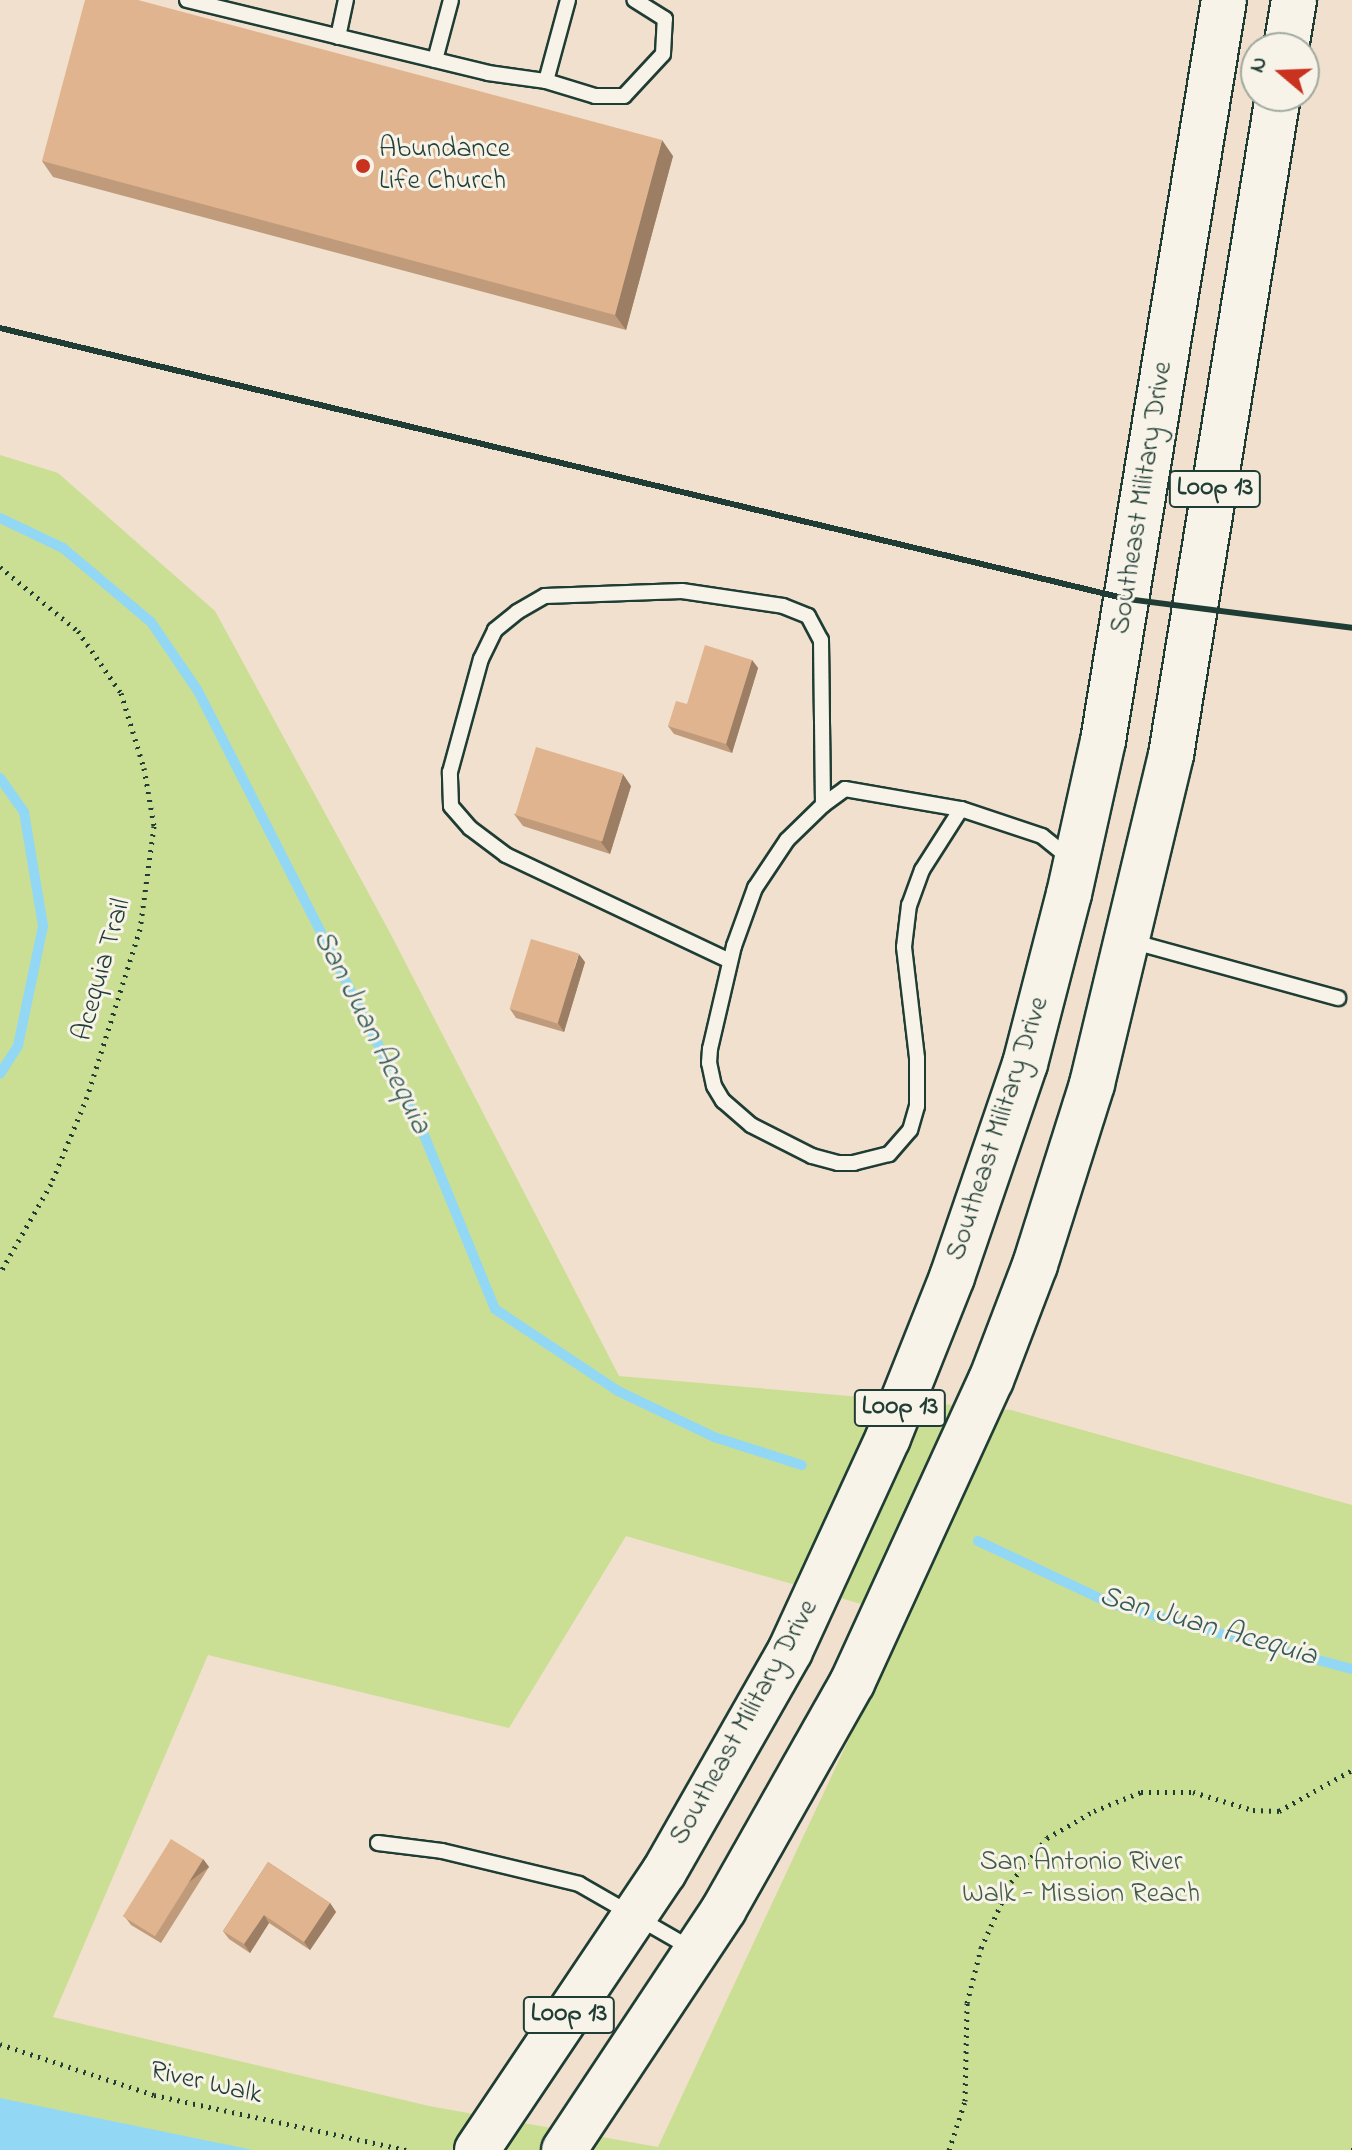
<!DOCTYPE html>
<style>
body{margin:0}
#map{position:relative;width:1352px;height:2150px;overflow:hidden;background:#f0e0cd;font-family:"Indie Flower",sans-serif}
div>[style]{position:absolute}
.green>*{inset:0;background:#cadf94}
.water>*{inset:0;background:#92d8f4}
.stream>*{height:10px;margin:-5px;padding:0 5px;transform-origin:5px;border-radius:5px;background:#92d8f4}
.path>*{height:5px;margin-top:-2.5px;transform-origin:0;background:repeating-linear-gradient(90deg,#1f3d34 0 2px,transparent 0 8px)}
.roads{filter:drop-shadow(2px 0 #1f3d34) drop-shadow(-2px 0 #1f3d34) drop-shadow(0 2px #1f3d34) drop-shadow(0 -2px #1f3d34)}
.service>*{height:14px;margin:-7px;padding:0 7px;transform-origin:7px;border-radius:7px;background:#f7f3e8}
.primary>*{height:44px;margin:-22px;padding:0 22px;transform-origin:22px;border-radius:22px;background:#f7f3e8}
.rail>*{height:6px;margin:-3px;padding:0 3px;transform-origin:3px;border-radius:3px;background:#1f3d34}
.wall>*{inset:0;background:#c09b7b}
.shaded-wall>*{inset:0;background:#9c7e64;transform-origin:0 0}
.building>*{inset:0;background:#dfb48f;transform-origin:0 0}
.dots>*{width:22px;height:22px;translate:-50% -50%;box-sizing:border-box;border:4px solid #f7f3e8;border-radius:50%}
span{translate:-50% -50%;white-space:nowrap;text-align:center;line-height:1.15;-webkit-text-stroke:6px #f7f3e8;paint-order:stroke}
.shield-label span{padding:2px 6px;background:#f7f3e8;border:2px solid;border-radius:6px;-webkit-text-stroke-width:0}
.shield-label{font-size:26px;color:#1f3d34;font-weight:700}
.poi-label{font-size:28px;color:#1f3d34}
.left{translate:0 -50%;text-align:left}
.street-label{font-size:28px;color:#1f3d34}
.park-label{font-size:28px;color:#415d47}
.water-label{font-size:30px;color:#365c5a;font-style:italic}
.north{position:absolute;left:1240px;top:32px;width:80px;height:80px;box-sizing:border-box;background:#f7f3e8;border:2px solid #a1aaa0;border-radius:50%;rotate:289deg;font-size:22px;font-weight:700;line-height:32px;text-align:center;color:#1f3d34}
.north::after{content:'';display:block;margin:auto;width:28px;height:36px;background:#c8321e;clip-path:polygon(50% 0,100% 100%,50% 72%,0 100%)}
</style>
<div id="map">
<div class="green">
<div style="clip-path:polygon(evenodd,0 455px,58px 473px,215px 611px,388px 929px,619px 1376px,1011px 1410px,1352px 1505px,1352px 2150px,0 2150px,0 455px,626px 1536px,906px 1617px,658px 2147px,429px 2106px,53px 2017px,208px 1655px,509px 1728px,626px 1536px)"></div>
</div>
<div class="water">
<div style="clip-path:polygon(0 2098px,253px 2150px,0 2150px)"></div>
</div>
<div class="stream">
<div style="left:0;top:518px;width:70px;rotate:25.5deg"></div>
<div style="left:63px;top:548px;width:115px;rotate:40.1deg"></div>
<div style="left:151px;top:622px;width:83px;rotate:55.7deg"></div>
<div style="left:198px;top:691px;width:498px;rotate:63deg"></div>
<div style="left:424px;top:1135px;width:188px;rotate:67.8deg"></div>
<div style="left:495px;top:1309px;width:148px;rotate:33.7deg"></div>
<div style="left:618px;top:1391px;width:106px;rotate:25.6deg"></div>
<div style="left:714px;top:1437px;width:92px;rotate:17.7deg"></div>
<div style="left:0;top:778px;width:42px;rotate:54.8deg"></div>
<div style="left:24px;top:812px;width:116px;rotate:80.5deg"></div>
<div style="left:43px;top:926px;width:123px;rotate:101.8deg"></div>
<div style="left:18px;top:1046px;width:33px;rotate:123deg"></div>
<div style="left:978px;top:1541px;width:148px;rotate:25.2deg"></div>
<div style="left:1112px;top:1604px;width:249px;rotate:15.2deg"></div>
</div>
<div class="path">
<div style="left:0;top:567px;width:101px;rotate:39.4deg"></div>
<div style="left:78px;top:631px;width:75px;rotate:55.3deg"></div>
<div style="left:121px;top:693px;width:78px;rotate:73deg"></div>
<div style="left:144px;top:768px;width:59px;rotate:80.2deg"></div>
<div style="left:154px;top:826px;width:104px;rotate:97.7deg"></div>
<div style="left:140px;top:929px;width:176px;rotate:107.5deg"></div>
<div style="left:87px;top:1097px;width:94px;rotate:112.5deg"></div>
<div style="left:51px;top:1184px;width:103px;rotate:119.8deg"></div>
<div style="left:0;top:2044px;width:162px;rotate:18.3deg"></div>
<div style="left:154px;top:2095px;width:258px;rotate:12.3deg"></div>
<div style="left:949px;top:2150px;width:52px;rotate:-71.9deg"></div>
<div style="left:965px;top:2101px;width:98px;rotate:-88.8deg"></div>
<div style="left:967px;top:2003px;width:57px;rotate:-75.7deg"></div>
<div style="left:981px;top:1948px;width:72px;rotate:-65.6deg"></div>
<div style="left:1011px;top:1882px;width:57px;rotate:-50.7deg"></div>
<div style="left:1047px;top:1838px;width:54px;rotate:-29.9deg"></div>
<div style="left:1094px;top:1811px;width:51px;rotate:-22deg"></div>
<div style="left:1141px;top:1792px;width:52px"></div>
<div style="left:1193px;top:1792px;width:63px;rotate:16.7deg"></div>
<div style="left:1253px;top:1810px;width:26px;rotate:2deg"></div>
<div style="left:1279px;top:1811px;width:84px;rotate:-29.3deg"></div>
<div style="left:1351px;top:2150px;width:1px"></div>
</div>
<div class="roads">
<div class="service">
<div style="left:187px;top:0;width:310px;rotate:13.6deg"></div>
<div style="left:488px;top:73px;width:59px;rotate:7.9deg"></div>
<div style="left:546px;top:81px;width:51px;rotate:17deg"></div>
<div style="left:595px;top:96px;width:29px"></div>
<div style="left:624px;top:96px;width:57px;rotate:-47.1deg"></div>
<div style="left:663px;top:54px;width:35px;rotate:-87deg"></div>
<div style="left:665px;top:19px;width:36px;rotate:-148deg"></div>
<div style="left:338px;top:37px;width:38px;rotate:-78deg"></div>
<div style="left:435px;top:60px;width:62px;rotate:-75.1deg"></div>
<div style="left:546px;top:81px;width:84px;rotate:-74.8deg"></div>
<div style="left:961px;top:809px;width:72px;rotate:122.6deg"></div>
<div style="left:922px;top:870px;width:37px;rotate:110deg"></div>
<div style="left:909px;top:905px;width:42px;rotate:96.8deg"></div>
<div style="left:904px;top:947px;width:112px;rotate:83.3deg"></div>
<div style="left:917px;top:1058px;width:48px;rotate:90deg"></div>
<div style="left:917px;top:1106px;width:25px;rotate:106deg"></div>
<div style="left:910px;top:1130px;width:32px;rotate:131deg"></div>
<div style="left:889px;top:1154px;width:36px;rotate:166deg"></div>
<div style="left:854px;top:1163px;width:16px;rotate:180deg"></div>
<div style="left:838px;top:1163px;width:27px;rotate:-165deg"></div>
<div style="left:812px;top:1156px;width:68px;rotate:-153.1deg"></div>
<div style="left:751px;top:1125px;width:37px;rotate:-139deg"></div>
<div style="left:723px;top:1101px;width:17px;rotate:-121deg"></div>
<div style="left:714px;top:1086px;width:24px;rotate:-102deg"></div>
<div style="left:709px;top:1063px;width:14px;rotate:-86deg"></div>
<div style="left:710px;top:1049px;width:106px;rotate:-76.9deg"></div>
<div style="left:734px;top:946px;width:62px;rotate:-70.1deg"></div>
<div style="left:755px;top:888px;width:58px;rotate:-56.3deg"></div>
<div style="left:787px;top:840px;width:50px;rotate:-44.2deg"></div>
<div style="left:823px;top:805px;width:27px;rotate:-36deg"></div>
<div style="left:845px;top:789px;width:118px;rotate:9.8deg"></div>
<div style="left:961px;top:809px;width:85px;rotate:18.4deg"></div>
<div style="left:1042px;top:836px;width:35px;rotate:39deg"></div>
<div style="left:1131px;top:941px;width:215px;rotate:15.4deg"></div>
<div style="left:730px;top:961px;width:248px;rotate:-154.7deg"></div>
<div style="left:506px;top:855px;width:45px;rotate:-143.1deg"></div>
<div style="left:470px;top:828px;width:29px;rotate:-131deg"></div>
<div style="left:451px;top:806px;width:34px;rotate:-92deg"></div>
<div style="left:450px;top:772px;width:117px;rotate:-74.7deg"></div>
<div style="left:481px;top:659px;width:32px;rotate:-64deg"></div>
<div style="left:495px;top:630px;width:28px;rotate:-39deg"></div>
<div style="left:517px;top:612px;width:32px;rotate:-30deg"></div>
<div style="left:545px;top:596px;width:137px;rotate:-2.1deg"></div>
<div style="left:682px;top:591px;width:102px;rotate:8.4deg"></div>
<div style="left:783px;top:606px;width:27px;rotate:22deg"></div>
<div style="left:808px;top:616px;width:27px;rotate:62deg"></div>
<div style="left:821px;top:640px;width:165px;rotate:89.3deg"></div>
<div style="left:378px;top:1843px;width:64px;rotate:7.1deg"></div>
<div style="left:442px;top:1851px;width:141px;rotate:13.5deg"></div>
<div style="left:579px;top:1884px;width:130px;rotate:29.9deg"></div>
</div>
<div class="primary">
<div style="left:1286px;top:48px;width:49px;rotate:-80.5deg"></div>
<div style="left:477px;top:2150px;width:335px;rotate:-56.1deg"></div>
<div style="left:664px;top:1872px;width:254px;rotate:-60.3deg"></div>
<div style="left:790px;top:1651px;width:234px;rotate:-65.3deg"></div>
<div style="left:888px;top:1438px;width:173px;rotate:-68.3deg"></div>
<div style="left:952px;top:1277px;width:225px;rotate:-71.1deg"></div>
<div style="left:1025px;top:1064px;width:176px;rotate:-75.5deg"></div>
<div style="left:1069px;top:894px;width:157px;rotate:-77.5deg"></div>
<div style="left:1103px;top:741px;width:751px;rotate:-80.73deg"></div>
<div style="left:564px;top:2150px;width:289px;rotate:-56.4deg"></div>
<div style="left:724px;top:1909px;width:260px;rotate:-60.5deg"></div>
<div style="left:852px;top:1683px;width:333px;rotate:-65.4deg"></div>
<div style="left:991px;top:1380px;width:123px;rotate:-69.1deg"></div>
<div style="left:1035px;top:1265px;width:190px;rotate:-72.5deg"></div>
<div style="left:1092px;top:1084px;width:338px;rotate:-76.5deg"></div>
<div style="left:1171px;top:755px;width:668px;rotate:-80.78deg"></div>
</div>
</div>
<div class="rail">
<div style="left:0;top:328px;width:1159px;rotate:13.52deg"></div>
<div style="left:1127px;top:599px;width:227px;rotate:7.3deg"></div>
</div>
<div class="wall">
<div style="clip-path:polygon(673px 156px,626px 330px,53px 177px,42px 161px)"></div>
<div style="clip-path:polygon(752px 660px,758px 668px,732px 753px,674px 734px,668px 726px,687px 704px)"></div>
<div style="clip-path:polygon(631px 786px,610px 854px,523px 826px,514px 814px)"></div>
<div style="clip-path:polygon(585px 962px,564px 1032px,516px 1018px,510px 1009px)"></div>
<div style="clip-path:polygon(203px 1859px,209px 1867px,161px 1943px,131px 1925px,125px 1917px)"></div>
<div style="clip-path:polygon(268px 1862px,330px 1903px,336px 1912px,310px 1950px,269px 1923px,250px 1953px,229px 1939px,223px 1931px)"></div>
</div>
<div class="shaded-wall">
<div style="clip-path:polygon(662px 140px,673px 156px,626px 330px,615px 315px)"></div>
<div style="clip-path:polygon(752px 660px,758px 668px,732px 753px,726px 744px)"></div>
<div style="clip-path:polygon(623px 774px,631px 786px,610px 854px,601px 842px)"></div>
<div style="clip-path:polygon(579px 954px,585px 962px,564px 1032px,558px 1023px)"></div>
<div style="left:203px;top:1859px;width:10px;height:90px;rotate:53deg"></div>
<div style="clip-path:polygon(330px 1903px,336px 1912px,310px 1950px,304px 1942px)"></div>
<div style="clip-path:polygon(264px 1915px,269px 1923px,250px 1953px,244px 1944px)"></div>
</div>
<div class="building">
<div style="clip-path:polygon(85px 0,138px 0,662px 140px,615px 315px,42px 161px)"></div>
<div style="clip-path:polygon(705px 645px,752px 660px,726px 744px,668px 726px,676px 701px,687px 704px)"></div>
<div style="left:536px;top:747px;width:91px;height:71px;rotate:17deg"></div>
<div style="left:531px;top:939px;width:50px;height:73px;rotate:17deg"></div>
<div style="left:171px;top:1839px;width:38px;height:91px;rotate:32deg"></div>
<div style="clip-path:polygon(268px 1862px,330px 1903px,304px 1942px,264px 1915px,244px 1944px,223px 1931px)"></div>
</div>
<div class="dots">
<div style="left:363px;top:166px;background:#c8321e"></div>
</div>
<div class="shield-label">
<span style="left:1215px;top:489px">Loop 13</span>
<span style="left:900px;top:1408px">Loop 13</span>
<span style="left:569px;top:2015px">Loop 13</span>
</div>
<div class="poi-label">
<span class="left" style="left:379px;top:166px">Abundance<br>Life Church</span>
</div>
<div class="street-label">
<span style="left:1143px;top:498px;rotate:-81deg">Southeast Military Drive</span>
<span style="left:103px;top:970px;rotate:-74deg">Acequia Trail</span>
<span style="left:999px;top:1129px;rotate:-72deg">Southeast Military Drive</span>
<span style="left:745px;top:1723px;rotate:-61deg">Southeast Military Drive</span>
<span style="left:206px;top:2084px;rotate:13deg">River Walk</span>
</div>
<div class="park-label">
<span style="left:1081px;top:1879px">San Antonio River<br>Walk - Mission Reach</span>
</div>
<div class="water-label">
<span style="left:371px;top:1032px;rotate:63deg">San Juan Acequia</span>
<span style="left:1208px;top:1627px;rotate:16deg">San Juan Acequia</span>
</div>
<div class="north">N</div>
</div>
